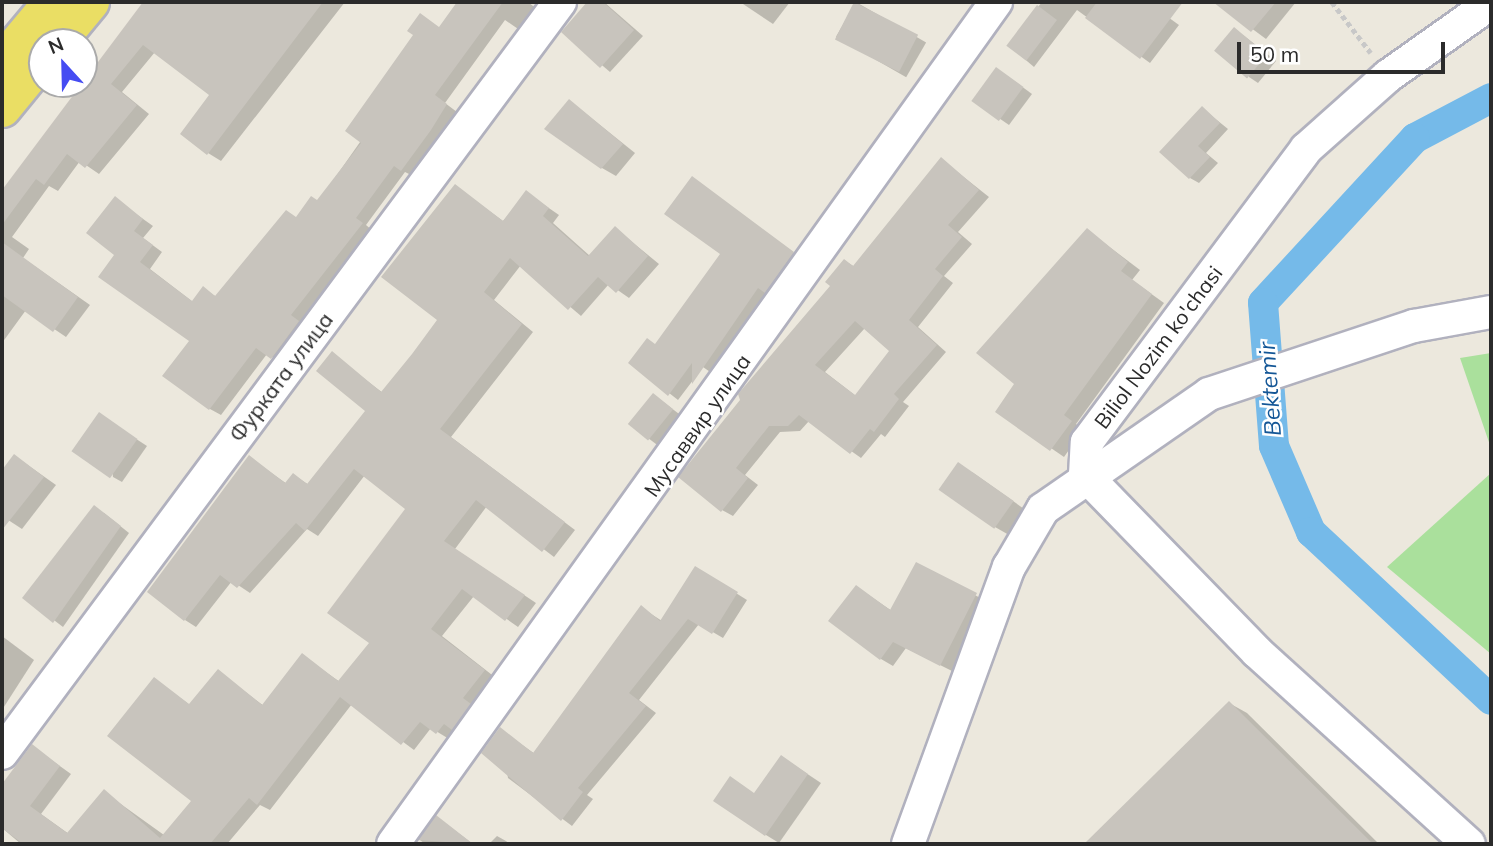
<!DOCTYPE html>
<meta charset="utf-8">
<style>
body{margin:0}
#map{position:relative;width:1493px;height:846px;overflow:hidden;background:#ece8dd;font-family:Mulish,sans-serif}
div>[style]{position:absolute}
.green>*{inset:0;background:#aae09c}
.shadow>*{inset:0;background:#0003;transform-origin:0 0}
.canal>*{height:30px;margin:-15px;padding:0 15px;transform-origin:15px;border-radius:15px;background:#75bae9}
.building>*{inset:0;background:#c8c4bd;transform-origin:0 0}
.path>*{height:4.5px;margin-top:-2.25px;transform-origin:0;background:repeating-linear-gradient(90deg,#c8c8c8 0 5px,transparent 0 8.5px)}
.roads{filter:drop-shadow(2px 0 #b1b1be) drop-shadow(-2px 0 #b1b1be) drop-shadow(0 2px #b1b1be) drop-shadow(0 -2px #b1b1be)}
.minor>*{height:32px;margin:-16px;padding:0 16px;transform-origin:16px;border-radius:16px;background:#fff}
.major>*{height:38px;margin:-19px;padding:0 19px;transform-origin:19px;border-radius:19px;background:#eade64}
span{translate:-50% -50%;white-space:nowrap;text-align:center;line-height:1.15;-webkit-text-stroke:5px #fff;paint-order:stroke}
.street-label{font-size:21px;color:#2b2b2b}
.water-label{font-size:23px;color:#135696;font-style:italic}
.frame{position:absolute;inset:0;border:4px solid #2b2b2b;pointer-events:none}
.north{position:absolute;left:28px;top:28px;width:70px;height:70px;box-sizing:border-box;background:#fff;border:2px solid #aaa;border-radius:50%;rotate:338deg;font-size:19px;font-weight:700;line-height:28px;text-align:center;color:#2b2b2b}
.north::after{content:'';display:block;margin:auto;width:24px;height:32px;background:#454cf2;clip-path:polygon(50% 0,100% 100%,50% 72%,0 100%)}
.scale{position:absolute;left:1237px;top:42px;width:208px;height:32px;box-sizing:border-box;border:4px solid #2b2b2b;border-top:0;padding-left:9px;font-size:21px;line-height:24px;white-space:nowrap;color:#2b2b2b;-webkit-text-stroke:5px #fff;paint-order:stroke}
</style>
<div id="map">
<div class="green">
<div style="clip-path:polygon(1491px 353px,1491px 448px,1460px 358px)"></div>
<div style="clip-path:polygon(1491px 473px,1491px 654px,1387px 567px)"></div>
</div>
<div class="shadow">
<div style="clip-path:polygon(145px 2px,215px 2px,237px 21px,251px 2px,345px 2px,221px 161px,208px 153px,212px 95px,155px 52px,122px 92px,149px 114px,99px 174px,80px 161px,58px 191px,49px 186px,12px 237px,29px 249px,23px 258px,90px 305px,66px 337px,26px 310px,2px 343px,2px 193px)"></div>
<div style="clip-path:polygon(469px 2px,528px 2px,538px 10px,521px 31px,505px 20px,445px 103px,457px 112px,413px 176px,405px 172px,366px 225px,373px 231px,301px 322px,309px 328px,283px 364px,267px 354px,221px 415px,210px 409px,165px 376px,192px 340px,117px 255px,115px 199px,153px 226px,143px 238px,162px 252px,150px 269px,193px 302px,203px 289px,217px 297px,318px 202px,440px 28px)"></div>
<div style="clip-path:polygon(589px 2px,604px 2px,643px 36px,610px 72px,563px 32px)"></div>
<div style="clip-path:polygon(740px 2px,790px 2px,773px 24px)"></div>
<div style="left:856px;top:2px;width:81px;height:40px;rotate:30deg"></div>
<div style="clip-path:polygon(1042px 2px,1147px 2px,1179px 25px,1150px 63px,1077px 10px,1034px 67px,1008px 45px)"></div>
<div style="clip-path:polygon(1216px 2px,1296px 2px,1266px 39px)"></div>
<div style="clip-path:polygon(1243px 35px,1276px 61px,1258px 83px,1249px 77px)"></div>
<div style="clip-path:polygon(1006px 75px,1032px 94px,1009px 125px,974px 101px)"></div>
<div style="clip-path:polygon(570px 101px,635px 153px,616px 176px,602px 168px)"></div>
<div style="clip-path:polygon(1202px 108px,1228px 129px,1206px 153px,1218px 163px,1199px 183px,1190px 178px)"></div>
<div style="clip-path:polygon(evenodd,941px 159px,989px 197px,958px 232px,972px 244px,944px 276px,953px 283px,918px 327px,946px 352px,903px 402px,909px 406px,885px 437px,881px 434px,861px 458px,809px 421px,800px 431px,780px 432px,745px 475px,758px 485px,733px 516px,722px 510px,681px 477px,833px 286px,845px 261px,855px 267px,941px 159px,865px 328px,891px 351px,856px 396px,825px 372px,865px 328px)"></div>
<div style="clip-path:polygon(700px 184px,802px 259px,736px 335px,740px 339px,713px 374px,703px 367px,678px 400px,631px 363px,656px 345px,722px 253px)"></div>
<div style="clip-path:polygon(455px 186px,503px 221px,527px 193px,559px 215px,553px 223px,590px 256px,615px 228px,659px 264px,629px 298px,609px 284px,581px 316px,521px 265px,494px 300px,533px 332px,451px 437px,575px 530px,554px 557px,487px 506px,455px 549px,536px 603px,518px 627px,474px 596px,442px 636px,496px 678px,449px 739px,431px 728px,414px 750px,352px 704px,270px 810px,260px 805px,227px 844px,21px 844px,2px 828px,2px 786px,32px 746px,71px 774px,41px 814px,69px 834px,104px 792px,164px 835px,194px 800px,154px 679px,190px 705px,218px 671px,264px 706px,303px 656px,340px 682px,371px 643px,407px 508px,365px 475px,318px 536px,307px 529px,250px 593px,232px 581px,196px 627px,185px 620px,249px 457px,287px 484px,294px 475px,309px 485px,367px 411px,332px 354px,383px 393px,440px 320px)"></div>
<div style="clip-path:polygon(1087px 230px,1140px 270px,1132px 280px,1164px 303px,1076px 424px,1083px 430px,1064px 457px,997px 411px,1017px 384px)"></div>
<div style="left:654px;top:395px;width:34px;height:38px;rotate:37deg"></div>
<div style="clip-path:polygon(107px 420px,147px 446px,122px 482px,113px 477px)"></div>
<div style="clip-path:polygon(15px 456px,56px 485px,22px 529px,2px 516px,2px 473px)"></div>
<div style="clip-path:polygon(972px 472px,1027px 511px,1009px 535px,995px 527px)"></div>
<div style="clip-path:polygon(104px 513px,129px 533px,63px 627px,25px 598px)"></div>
<div style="clip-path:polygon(916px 564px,988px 602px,952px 671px,906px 648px,893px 666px,881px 659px,857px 587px,892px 611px)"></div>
<div style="clip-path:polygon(696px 568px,747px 600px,723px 638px,699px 624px,639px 700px,656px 713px,587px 795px,593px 799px,572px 826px,508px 778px,500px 729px,535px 754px,642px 608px,662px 621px)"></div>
<div style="clip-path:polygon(2px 636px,34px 660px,2px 710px)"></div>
<div style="clip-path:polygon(1229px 703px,1247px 713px,1379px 844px,1087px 844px)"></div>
<div style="clip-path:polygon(782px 757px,821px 783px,779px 843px,766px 835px,756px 794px)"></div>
<div style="clip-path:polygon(437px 817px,473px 844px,425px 844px,420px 840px)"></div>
<div style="clip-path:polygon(497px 836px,506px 841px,510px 844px,489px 844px)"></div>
</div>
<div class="canal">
<div style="left:1491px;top:98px;width:86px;rotate:152.2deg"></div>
<div style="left:1415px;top:138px;width:224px;rotate:132.7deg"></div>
<div style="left:1263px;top:303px;width:143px;rotate:85.6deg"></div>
<div style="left:1274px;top:446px;width:94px;rotate:66.7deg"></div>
<div style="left:1311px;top:532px;width:246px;rotate:43deg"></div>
</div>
<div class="building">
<div style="clip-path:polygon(143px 2px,323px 2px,207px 155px,180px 134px,209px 95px,143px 45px,111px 84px,137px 105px,85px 168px,67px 154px,44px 185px,36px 179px,2px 225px,2px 190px)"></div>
<div style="clip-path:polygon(457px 2px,503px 2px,435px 95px,447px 104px,431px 130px,401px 171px,394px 166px,356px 218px,363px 223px,291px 315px,299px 321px,271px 359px,256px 348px,209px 410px,162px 376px,189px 341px,98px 277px,114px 255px,86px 233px,115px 196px,143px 219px,134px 231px,153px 245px,140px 262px,192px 301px,203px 286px,215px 296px,286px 210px,296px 217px,311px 196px,317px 200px,361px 143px,345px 131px,413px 35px,407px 31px,420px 13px,439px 27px)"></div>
<div style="clip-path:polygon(587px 2px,603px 2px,634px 30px,600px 68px,561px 32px)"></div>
<div style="left:854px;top:2px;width:72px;height:42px;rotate:27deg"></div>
<div style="clip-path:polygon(1097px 2px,1183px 2px,1140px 59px,1085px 18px)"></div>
<div style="clip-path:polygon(1213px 2px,1276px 2px,1251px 32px)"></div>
<div style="left:1037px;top:5px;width:25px;height:51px;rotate:37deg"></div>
<div style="left:1234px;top:27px;width:43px;height:31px;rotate:40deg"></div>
<div style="left:996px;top:67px;width:34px;height:42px;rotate:36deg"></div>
<div style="clip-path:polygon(569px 99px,623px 144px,601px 169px,544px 129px)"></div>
<div style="clip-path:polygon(1202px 106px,1220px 123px,1198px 146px,1210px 157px,1189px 179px,1159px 152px)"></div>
<div style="clip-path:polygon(evenodd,941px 157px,979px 190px,948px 225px,962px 237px,935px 269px,943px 276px,909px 320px,937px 345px,894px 394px,899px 399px,874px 432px,870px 429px,850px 454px,799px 415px,788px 426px,769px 426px,736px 468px,748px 478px,721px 512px,678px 477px,740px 400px,738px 394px,830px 286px,825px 282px,844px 259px,853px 266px,941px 157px,855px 321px,889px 351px,855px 395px,815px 365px,855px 321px)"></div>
<div style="clip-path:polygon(692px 176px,794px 252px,765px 293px,758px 288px,692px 384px,692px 363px,668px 396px,628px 363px,647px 338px,655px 344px,720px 254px,664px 214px)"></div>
<div style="clip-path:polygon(455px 184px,503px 221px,526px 190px,549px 208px,543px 216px,588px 256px,615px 226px,648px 256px,616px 293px,598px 277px,568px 310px,510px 258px,484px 292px,522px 324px,440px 429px,565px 522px,542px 552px,476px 500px,444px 541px,525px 595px,505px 621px,462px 589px,431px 629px,485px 670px,463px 698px,471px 704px,452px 730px,444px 724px,436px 734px,420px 722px,401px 745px,340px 697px,257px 805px,249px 798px,210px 844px,23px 844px,2px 828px,2px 784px,32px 744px,60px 766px,30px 806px,67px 833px,104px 789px,160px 838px,191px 801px,107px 736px,154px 677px,189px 704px,218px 669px,262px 705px,302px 653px,338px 681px,369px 643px,327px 613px,405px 509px,354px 469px,305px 531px,296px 523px,237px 588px,220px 575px,184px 621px,147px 592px,249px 455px,285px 483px,293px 473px,307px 484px,365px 411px,316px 371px,332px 351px,381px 392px,412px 354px,437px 320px,381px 277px)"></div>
<div style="clip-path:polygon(1087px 228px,1128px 262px,1121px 271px,1152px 294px,1064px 415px,1072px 421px,1050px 451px,995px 412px,1014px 384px,976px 353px)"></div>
<div style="clip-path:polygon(2px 242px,78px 297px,53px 332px,2px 295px)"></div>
<div style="left:653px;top:393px;width:26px;height:40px;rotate:39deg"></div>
<div style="left:99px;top:412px;width:47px;height:48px;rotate:35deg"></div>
<div style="clip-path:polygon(14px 454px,44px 477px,2px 530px,2px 470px)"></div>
<div style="left:958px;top:462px;width:68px;height:34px;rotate:35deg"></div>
<div style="clip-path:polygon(94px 505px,121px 526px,53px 623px,22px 598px)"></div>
<div style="clip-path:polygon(916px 562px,977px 593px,940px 666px,893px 642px,880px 660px,828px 621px,856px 585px,890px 610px)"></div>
<div style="clip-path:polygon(695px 566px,738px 592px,712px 634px,688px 619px,629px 693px,646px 706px,578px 788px,583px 792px,561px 821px,481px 753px,500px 727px,533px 753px,641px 605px,660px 621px)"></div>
<div style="clip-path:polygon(1229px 701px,1373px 844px,1084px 844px)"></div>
<div style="clip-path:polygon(781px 755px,808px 774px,765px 836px,713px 801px,730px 776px,754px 793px)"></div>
<div style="clip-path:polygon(436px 815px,473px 844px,418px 840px)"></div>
</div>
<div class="path">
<div style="left:1332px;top:2px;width:64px;rotate:52.6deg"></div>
</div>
<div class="roads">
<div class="minor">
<div style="left:1085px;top:475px;width:33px;rotate:-87deg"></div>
<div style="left:1087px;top:442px;width:366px;rotate:-53.2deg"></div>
<div style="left:1306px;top:149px;width:110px;rotate:-41.7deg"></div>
<div style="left:1388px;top:76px;width:126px;rotate:-35.3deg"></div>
<div style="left:1085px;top:475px;width:247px;rotate:45.8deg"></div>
<div style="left:1257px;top:652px;width:286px;rotate:42.2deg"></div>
<div style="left:2px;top:753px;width:936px;rotate:-53.39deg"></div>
<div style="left:393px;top:844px;width:1036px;rotate:-54.39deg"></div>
<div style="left:908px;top:844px;width:295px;rotate:-70deg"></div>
<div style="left:1009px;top:567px;width:67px;rotate:-59.6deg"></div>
<div style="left:1043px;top:509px;width:202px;rotate:-34.7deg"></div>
<div style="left:1209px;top:394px;width:216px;rotate:-18.4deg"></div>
<div style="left:1414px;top:326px;width:78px;rotate:-10.3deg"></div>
</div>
<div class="major">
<div style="left:57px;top:42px;width:52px;rotate:-50.5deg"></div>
<div style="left:2px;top:63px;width:80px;rotate:-50.1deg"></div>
<div style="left:2px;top:108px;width:63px;rotate:-50.8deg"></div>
</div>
</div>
<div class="street-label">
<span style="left:1158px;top:347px;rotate:-53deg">Biliol Nozim ko'chasi</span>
<span style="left:281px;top:377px;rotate:-53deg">Фурката улица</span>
<span style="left:697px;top:425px;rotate:-55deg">Мусаввир улица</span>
</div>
<div class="water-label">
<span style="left:1270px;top:389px;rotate:-94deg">Bektemir</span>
</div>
<div class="frame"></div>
<div class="north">N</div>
<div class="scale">50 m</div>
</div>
